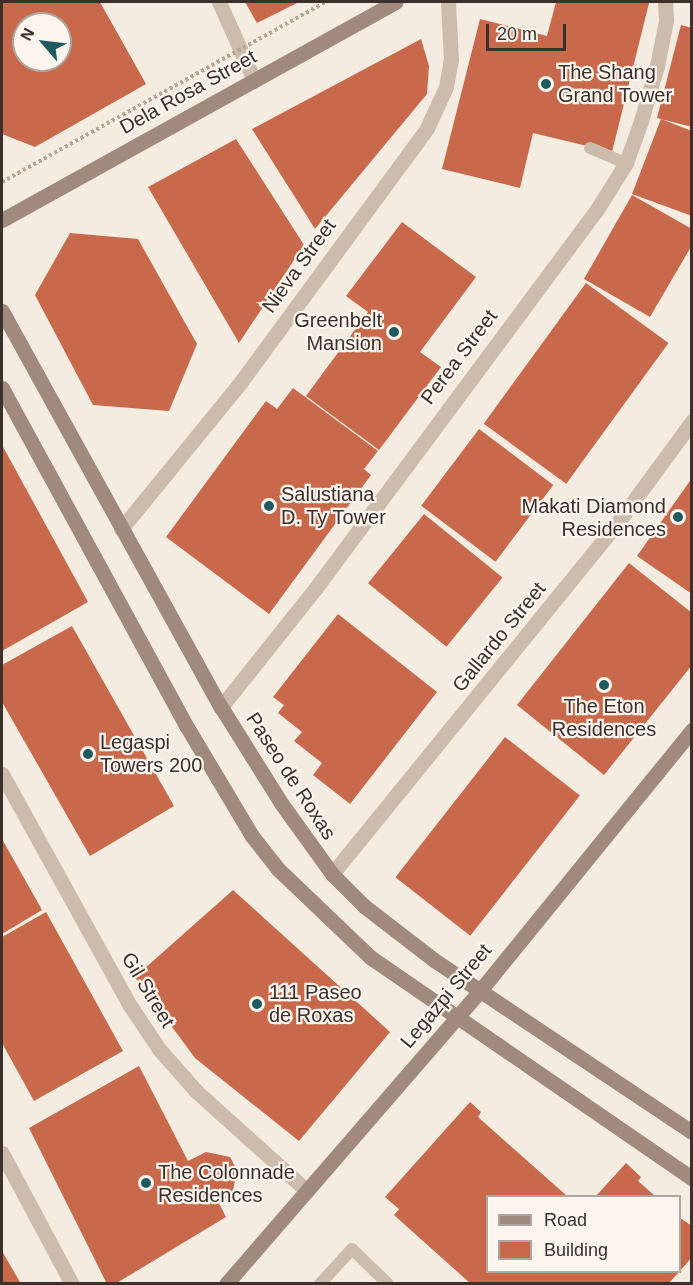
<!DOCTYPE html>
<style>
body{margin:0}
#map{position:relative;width:693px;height:1285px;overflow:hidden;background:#f4ebe1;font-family:Arial,sans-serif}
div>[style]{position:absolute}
.building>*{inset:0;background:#c8694b;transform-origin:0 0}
.lane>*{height:12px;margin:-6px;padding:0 6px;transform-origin:6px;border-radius:6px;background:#cdbbac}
.street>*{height:15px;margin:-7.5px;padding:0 7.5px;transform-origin:7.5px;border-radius:7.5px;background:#cdbbac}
.secondary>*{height:15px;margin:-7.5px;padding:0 7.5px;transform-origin:7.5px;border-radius:7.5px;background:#a18a7d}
.path-bridge>*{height:4px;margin-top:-2px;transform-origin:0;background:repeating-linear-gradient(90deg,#b9a596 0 3px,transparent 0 6px)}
.dots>*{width:16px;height:16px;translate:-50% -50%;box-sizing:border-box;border:3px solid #fbf5ee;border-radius:50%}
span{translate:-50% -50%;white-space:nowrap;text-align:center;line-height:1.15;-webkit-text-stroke:4.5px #fbf5ee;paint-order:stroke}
.poi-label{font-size:20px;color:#3b302b}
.left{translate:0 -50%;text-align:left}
.right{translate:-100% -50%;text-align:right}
.street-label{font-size:20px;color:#3b302b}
.frame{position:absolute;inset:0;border:3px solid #3b302b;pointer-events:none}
.legend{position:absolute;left:486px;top:1195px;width:195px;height:78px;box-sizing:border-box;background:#fbf5ee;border:2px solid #aea6a0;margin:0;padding:8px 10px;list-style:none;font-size:18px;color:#3b302b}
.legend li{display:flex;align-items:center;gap:12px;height:30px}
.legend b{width:30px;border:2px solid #aea6a0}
.north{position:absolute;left:12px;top:12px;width:60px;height:60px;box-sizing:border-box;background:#fbf5ee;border:2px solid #aea6a0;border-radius:50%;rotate:298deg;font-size:16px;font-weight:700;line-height:24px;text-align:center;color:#3b302b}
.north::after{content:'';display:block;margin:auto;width:21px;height:27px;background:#1f5a5e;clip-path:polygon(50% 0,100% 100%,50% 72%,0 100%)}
.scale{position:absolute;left:486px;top:24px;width:80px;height:27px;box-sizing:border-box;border:3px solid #3b302b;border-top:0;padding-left:8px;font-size:18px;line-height:21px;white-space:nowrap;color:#3b302b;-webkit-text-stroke:4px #fbf5ee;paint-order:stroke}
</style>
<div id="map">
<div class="building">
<div style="clip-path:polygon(evenodd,2px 2px,100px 2px,146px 84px,35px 147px,2px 134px,2px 2px,24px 24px,60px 24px,60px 60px,24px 60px,24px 24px)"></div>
<div style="clip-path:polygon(245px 2px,299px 2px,257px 23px)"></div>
<div style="clip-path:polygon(556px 2px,649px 3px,612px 152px,533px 133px,520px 188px,442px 169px,480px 19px,547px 36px)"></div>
<div style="clip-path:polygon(681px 25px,692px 28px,692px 127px,657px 118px)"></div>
<div style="clip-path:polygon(421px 39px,429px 66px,427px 94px,315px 229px,252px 129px)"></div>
<div style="clip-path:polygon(661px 119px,692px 131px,692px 216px,632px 194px)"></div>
<div style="clip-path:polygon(236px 139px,304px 245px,239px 343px,148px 187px)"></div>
<div style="clip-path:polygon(632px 195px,692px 229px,692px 245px,650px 317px,584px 279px)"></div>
<div style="clip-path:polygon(402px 222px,476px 277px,420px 352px,441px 367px,379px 450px,306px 396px,368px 312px,346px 296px)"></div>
<div style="clip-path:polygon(70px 233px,138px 239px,197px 344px,169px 411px,93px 405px,35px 295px)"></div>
<div style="left:586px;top:283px;width:102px;height:174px;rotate:36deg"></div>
<div style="clip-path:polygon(293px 388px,378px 451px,364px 469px,371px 475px,269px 614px,166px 537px,266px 401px,277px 409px)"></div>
<div style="left:479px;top:429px;width:93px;height:96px;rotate:37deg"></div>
<div style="clip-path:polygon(2px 445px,88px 602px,2px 651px)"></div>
<div style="clip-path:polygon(692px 478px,692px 594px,637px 556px)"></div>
<div style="left:424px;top:514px;width:101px;height:89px;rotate:39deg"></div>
<div style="clip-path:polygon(629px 563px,692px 613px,692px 665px,604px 775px,517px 705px)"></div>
<div style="clip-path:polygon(338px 614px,437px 692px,350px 804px,313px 775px,322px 763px,294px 741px,302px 732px,278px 713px,284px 705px,273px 697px)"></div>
<div style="clip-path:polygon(72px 626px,174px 806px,90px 856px,2px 702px,2px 665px)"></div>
<div style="left:505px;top:737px;width:95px;height:178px;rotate:38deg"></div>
<div style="clip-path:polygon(2px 839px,42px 910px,2px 934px)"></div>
<div style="clip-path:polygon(233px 890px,390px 1032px,299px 1141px,195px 1058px,135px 977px)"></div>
<div style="clip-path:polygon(46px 912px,123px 1051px,34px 1101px,2px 1043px,2px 937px)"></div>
<div style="clip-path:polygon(139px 1066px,188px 1161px,206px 1152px,230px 1157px,237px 1170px,232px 1196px,219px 1203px,226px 1217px,115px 1284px,107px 1284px,29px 1128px)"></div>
<div style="clip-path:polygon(470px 1102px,481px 1112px,478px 1117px,567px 1196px,488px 1196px,488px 1272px,679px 1272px,668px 1284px,471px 1284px,394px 1215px,399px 1209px,385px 1197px)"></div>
<div style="clip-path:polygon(626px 1163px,641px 1177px,638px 1181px,655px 1196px,596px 1196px)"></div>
<div style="clip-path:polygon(680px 1218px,692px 1226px,692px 1257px,680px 1271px)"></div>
<div style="clip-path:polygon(2px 1251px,21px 1284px,2px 1284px)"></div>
</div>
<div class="lane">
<div style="left:590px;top:148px;width:39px;rotate:23deg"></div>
<div style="left:320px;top:1284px;width:47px;rotate:-47.6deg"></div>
<div style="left:352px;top:1249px;width:50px;rotate:44.2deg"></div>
</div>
<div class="street">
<div style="left:219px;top:2px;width:85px;rotate:65.8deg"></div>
<div style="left:121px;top:529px;width:188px;rotate:-50.8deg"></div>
<div style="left:240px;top:383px;width:316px;rotate:-53.7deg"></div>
<div style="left:427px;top:128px;width:45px;rotate:-65.1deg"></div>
<div style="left:446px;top:87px;width:27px;rotate:-80deg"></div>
<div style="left:451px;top:60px;width:58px;rotate:-93deg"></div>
<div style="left:221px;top:707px;width:151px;rotate:-51.5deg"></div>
<div style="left:315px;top:589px;width:471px;rotate:-53.4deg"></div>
<div style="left:596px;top:211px;width:57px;rotate:-58deg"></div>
<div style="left:626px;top:163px;width:45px;rotate:-70.3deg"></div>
<div style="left:641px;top:121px;width:57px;rotate:-73.8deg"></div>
<div style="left:657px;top:66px;width:47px;rotate:-78.9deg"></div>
<div style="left:666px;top:20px;width:18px;rotate:-93deg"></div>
<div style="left:2px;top:774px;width:263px;rotate:61.1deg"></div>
<div style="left:129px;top:1004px;width:54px;rotate:56.3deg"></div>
<div style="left:159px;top:1049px;width:56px;rotate:48.6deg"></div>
<div style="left:196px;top:1091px;width:148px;rotate:42deg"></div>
<div style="left:332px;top:874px;width:450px;rotate:-50.9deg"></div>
<div style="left:616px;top:525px;width:129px;rotate:-53.8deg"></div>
<div style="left:2px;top:1153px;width:149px;rotate:61.9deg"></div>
</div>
<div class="secondary">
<div style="left:2px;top:220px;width:450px;rotate:-29deg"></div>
<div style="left:2px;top:311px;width:453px;rotate:61.1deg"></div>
<div style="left:221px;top:707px;width:113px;rotate:58deg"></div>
<div style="left:281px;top:803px;width:87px;rotate:54.3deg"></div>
<div style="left:332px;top:874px;width:45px;rotate:45deg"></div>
<div style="left:364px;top:906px;width:88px;rotate:37.6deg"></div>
<div style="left:434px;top:960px;width:310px;rotate:33.7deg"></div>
<div style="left:2px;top:388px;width:386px;rotate:61.4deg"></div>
<div style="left:187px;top:727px;width:127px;rotate:59.2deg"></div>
<div style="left:252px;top:836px;width:42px;rotate:51.8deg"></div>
<div style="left:278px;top:869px;width:127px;rotate:43.7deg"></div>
<div style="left:370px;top:957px;width:391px;rotate:34.5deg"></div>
<div style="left:226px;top:1284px;width:386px;rotate:-49.1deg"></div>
<div style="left:479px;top:992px;width:338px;rotate:-50.9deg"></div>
</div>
<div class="path-bridge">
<div style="left:2px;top:182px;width:371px;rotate:-29.1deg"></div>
</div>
<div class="dots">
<div style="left:546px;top:84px;background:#1f5a5e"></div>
<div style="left:394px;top:332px;background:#1f5a5e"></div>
<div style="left:269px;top:506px;background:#1f5a5e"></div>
<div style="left:678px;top:517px;background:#1f5a5e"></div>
<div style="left:604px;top:685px;background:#1f5a5e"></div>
<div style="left:88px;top:754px;background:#1f5a5e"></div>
<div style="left:257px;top:1004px;background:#1f5a5e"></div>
<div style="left:146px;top:1183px;background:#1f5a5e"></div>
</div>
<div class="poi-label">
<span class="left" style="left:558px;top:84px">The Shang<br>Grand Tower</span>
<span class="right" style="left:382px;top:332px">Greenbelt<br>Mansion</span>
<span class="left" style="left:281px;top:506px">Salustiana<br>D. Ty Tower</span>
<span class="right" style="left:666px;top:518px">Makati Diamond<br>Residences</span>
<span style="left:604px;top:718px">The Eton<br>Residences</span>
<span class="left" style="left:100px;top:754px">Legaspi<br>Towers 200</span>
<span class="left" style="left:269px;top:1004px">111 Paseo<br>de Roxas</span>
<span class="left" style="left:158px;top:1184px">The Colonnade<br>Residences</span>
</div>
<div class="street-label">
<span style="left:188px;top:92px;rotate:-29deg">Dela Rosa Street</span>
<span style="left:299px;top:266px;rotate:-54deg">Nieva Street</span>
<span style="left:459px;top:357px;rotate:-53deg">Perea Street</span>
<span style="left:499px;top:637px;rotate:-51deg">Gallardo Street</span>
<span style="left:291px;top:776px;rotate:57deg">Paseo de Roxas</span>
<span style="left:148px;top:990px;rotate:59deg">Gil Street</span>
<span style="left:446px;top:996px;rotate:-50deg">Legazpi Street</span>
</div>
<div class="frame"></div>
<ul class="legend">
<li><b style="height:8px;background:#a18a7d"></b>Road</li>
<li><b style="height:16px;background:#c8694b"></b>Building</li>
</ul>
<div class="north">N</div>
<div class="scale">20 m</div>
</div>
